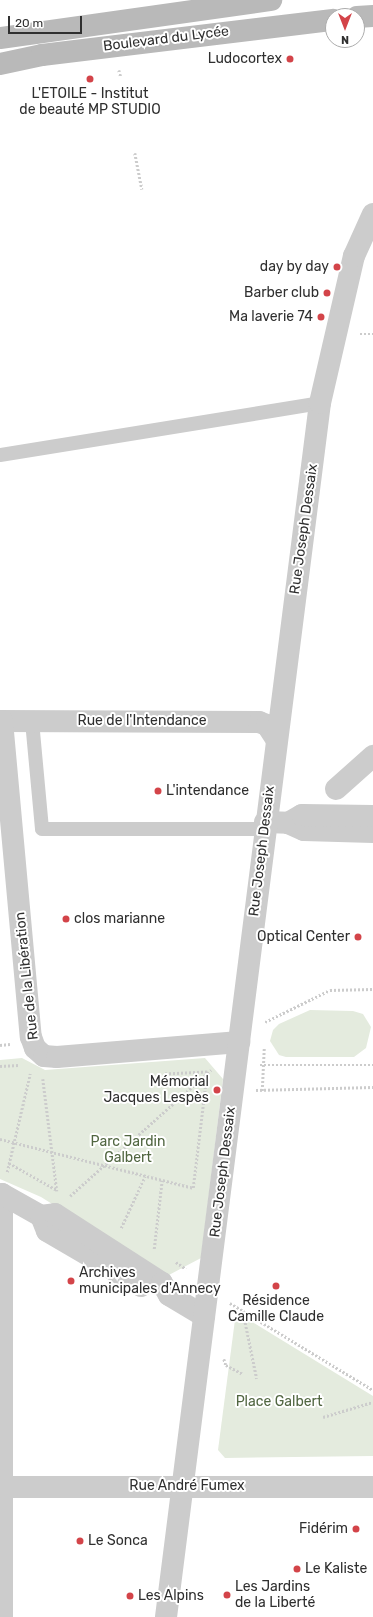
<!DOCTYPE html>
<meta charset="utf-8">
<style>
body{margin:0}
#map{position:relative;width:373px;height:1617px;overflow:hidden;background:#fff;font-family:Rubik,sans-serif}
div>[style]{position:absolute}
.green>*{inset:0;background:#e4ebde}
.path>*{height:2.5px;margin-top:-1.25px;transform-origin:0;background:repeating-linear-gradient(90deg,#ccc 0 2px,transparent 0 4px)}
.lane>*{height:14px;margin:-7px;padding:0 7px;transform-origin:7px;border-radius:7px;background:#ccc}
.street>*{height:22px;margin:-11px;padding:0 11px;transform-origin:11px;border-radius:11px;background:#ccc}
.secondary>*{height:22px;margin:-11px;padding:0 11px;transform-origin:11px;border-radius:11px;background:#b9b9b9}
.dots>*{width:11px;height:11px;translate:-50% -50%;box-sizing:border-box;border:2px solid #fff;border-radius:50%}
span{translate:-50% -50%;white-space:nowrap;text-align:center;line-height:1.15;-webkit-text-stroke:4px #fff;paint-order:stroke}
.street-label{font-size:14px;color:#2f2f2f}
.poi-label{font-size:14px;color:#2f2f2f}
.right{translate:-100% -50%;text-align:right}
.left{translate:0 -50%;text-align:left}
.park-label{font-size:14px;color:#516641}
.north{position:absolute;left:325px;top:8px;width:40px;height:40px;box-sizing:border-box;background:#fff;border:1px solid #acacac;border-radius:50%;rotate:180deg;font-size:11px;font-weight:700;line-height:16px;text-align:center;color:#2f2f2f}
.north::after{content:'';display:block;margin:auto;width:14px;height:18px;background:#d34449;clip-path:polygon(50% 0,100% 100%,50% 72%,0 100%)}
.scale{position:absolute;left:8px;top:16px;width:74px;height:18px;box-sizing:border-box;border:2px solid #2f2f2f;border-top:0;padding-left:5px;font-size:12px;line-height:14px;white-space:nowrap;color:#2f2f2f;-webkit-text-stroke:3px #fff;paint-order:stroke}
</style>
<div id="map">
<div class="green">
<div style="clip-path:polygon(310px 1010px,353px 1011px,363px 1014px,371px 1027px,366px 1048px,354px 1057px,286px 1057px,279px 1055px,270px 1041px,273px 1030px,279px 1024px)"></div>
<div style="clip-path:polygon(22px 1058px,45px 1070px,205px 1058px,223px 1079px,201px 1258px,167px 1276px,41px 1197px,0 1179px,0 1060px)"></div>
<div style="clip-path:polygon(236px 1312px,373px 1396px,373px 1456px,225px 1458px,218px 1450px)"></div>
</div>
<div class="path">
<div style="left:119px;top:70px;width:7px;rotate:74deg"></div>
<div style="left:135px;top:153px;width:37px;rotate:79deg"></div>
<div style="left:360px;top:334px;width:13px"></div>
<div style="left:265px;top:1022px;width:72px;rotate:-26.2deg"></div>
<div style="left:330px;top:990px;width:43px;rotate:-1.3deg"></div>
<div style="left:0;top:1045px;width:10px;rotate:-6deg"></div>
<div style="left:260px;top:1065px;width:113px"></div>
<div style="left:0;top:1066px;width:19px;rotate:-3deg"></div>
<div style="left:43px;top:1079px;width:113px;rotate:82.9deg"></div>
<div style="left:256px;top:1090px;width:117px;rotate:-1.5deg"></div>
<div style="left:262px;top:1091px;width:43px;rotate:-87.3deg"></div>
<div style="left:0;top:1139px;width:199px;rotate:14.2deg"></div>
<div style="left:193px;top:1188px;width:117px;rotate:-83.1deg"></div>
<div style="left:207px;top:1072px;width:42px;rotate:177.3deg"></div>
<div style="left:9px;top:1163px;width:55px;rotate:29.4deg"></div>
<div style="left:7px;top:1172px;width:101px;rotate:-76.8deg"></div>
<div style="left:70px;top:1196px;width:189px;rotate:-41.8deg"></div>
<div style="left:121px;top:1228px;width:57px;rotate:-65.2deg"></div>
<div style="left:154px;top:1249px;width:69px;rotate:-83.4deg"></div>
<div style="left:176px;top:1262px;width:12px;rotate:35deg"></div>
<div style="left:230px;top:1303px;width:167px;rotate:31.3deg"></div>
<div style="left:243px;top:1311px;width:69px;rotate:78.4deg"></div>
<div style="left:224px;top:1359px;width:6px;rotate:72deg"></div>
<div style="left:226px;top:1365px;width:19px;rotate:28deg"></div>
<div style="left:323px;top:1417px;width:52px;rotate:-16.7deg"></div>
</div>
<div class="lane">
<div style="left:0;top:455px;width:324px;rotate:-9.2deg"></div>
<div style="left:32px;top:721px;width:108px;rotate:84.7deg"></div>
<div style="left:42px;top:829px;width:222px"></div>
</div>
<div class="street">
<div style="left:0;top:721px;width:259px;rotate:0.2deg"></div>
<div style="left:259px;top:722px;width:9px;rotate:21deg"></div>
<div style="left:267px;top:725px;width:17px;rotate:57deg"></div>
<div style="left:2px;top:721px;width:317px;rotate:84.8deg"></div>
<div style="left:31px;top:1037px;width:12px;rotate:70deg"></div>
<div style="left:35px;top:1048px;width:12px;rotate:42deg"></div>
<div style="left:44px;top:1056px;width:13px;rotate:4deg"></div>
<div style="left:57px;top:1057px;width:183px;rotate:-4.7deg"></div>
<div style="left:336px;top:789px;width:50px;rotate:-41.7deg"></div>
<div style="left:265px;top:822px;width:23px;rotate:2deg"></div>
<div style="left:288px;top:823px;width:17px;rotate:24deg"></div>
<div style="left:304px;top:830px;width:69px;rotate:1.7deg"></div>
<div style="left:288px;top:823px;width:16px;rotate:-30deg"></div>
<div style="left:302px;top:815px;width:71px;rotate:0.8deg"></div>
<div style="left:41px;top:1216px;width:16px;rotate:68deg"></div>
<div style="left:47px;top:1231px;width:109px;rotate:30.3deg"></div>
<div style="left:0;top:1487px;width:373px"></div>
<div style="left:2px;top:1617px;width:423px;rotate:-90deg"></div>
<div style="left:2px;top:1194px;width:45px;rotate:29.4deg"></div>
<div style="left:41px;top:1216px;width:14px;rotate:-8deg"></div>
<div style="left:55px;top:1214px;width:127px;rotate:32.8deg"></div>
<div style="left:162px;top:1283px;width:14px;rotate:60deg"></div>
<div style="left:169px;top:1295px;width:41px;rotate:31deg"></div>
<div style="left:166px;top:1617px;width:1224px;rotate:-82.77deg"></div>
<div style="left:320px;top:403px;width:151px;rotate:-77deg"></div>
<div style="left:354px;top:256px;width:46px;rotate:-65.7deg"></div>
</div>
<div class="secondary">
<div style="left:357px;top:17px;width:16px;rotate:-4deg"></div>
<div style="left:0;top:38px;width:274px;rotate:-8deg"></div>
<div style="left:0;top:64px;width:43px;rotate:-12.1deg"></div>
<div style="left:42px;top:55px;width:293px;rotate:-6.9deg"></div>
</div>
<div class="dots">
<div style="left:290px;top:59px;background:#d34449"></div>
<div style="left:90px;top:79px;background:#d34449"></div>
<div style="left:337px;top:267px;background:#d34449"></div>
<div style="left:327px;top:293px;background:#d34449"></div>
<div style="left:321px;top:317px;background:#d34449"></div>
<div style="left:158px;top:791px;background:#d34449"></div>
<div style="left:66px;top:919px;background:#d34449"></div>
<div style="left:358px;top:937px;background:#d34449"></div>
<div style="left:217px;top:1090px;background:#d34449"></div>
<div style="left:71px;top:1281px;background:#d34449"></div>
<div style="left:276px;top:1286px;background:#d34449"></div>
<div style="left:356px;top:1529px;background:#d34449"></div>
<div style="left:80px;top:1541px;background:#d34449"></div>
<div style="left:297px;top:1569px;background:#d34449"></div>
<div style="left:227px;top:1595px;background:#d34449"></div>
<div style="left:130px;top:1596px;background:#d34449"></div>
</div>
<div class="street-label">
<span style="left:166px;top:39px;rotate:-7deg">Boulevard du Lycée</span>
<span style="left:304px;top:529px;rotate:-82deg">Rue Joseph Dessaix</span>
<span style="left:142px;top:721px">Rue de l'Intendance</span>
<span style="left:262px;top:851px;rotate:-83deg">Rue Joseph Dessaix</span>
<span style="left:27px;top:976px;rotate:-96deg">Rue de la Libération</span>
<span style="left:223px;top:1172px;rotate:-83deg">Rue Joseph Dessaix</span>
<span style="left:187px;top:1486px">Rue André Fumex</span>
</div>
<div class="poi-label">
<span class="right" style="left:282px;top:59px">Ludocortex</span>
<span style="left:90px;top:102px">L'ETOILE - Institut<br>de beauté MP STUDIO</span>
<span class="right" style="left:329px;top:267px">day by day</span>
<span class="right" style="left:319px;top:293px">Barber club</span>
<span class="right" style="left:313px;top:317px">Ma laverie 74</span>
<span class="left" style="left:166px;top:791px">L'intendance</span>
<span class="left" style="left:74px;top:919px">clos marianne</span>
<span class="right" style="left:350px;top:937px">Optical Center</span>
<span class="right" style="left:209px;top:1090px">Mémorial<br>Jacques Lespès</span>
<span class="left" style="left:79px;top:1281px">Archives<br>municipales d'Annecy</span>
<span style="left:276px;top:1309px">Résidence<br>Camille Claude</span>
<span class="right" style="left:348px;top:1529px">Fidérim</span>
<span class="left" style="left:88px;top:1541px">Le Sonca</span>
<span class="left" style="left:305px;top:1569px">Le Kaliste</span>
<span class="left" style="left:235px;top:1595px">Les Jardins<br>de la Liberté</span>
<span class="left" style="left:138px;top:1596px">Les Alpins</span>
</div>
<div class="park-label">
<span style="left:128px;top:1150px">Parc Jardin<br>Galbert</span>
<span style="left:279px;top:1402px">Place Galbert</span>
</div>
<div class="north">N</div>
<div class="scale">20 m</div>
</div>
